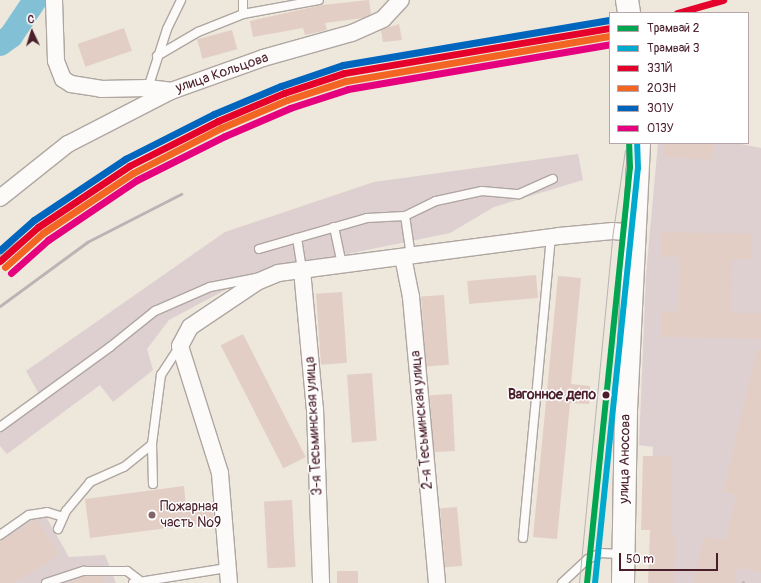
<!DOCTYPE html>
<meta charset="utf-8">
<style>
body{margin:0}
#map{position:relative;width:761px;height:583px;overflow:hidden;background:#ede7dc;font-family:Pangolin,sans-serif}
div>[style]{position:absolute}
.industrial>*{inset:0;background:#ded0d0}
.river>*{height:24px;margin:-12px;padding:0 12px;transform-origin:12px;border-radius:12px;background:#82c1d5}
.building>*{inset:0;background:#e3cec6;transform-origin:0 0}
.roads{filter:drop-shadow(1px 0 #afa6a1) drop-shadow(-1px 0 #afa6a1) drop-shadow(0 1px #afa6a1) drop-shadow(0 -1px #afa6a1)}
.lane>*{height:8px;margin:-4px;padding:0 4px;transform-origin:4px;border-radius:4px;background:#fcfbfa}
.street>*{height:16px;margin:-8px;padding:0 8px;transform-origin:8px;border-radius:8px;background:#fcfbfa}
.secondary>*{height:22px;margin:-11px;padding:0 11px;transform-origin:11px;border-radius:11px;background:#fcfbfa}
.tram>*{height:1px;margin:-0.5px;padding:0 0.5px;transform-origin:0.5px;border-radius:0.5px;background:#bab4b4}
.rail>*{height:3px;margin:-1.5px;padding:0 1.5px;transform-origin:1.5px;border-radius:1.5px;background:#bab4b4}
.rail-1>*{height:7px;margin:-3.5px;padding:0 3.5px;transform-origin:3.5px;border-radius:3.5px;background:#e4002b}
.rail-2>*{height:7px;margin:-3.5px;padding:0 3.5px;transform-origin:3.5px;border-radius:3.5px;background:#f26522}
.rail-3>*{height:7px;margin:-3.5px;padding:0 3.5px;transform-origin:3.5px;border-radius:3.5px;background:#0065bd}
.rail-4>*{height:7px;margin:-3.5px;padding:0 3.5px;transform-origin:3.5px;border-radius:3.5px;background:#e5007d}
.tram-1>*{height:6px;margin:-3px;padding:0 3px;transform-origin:3px;border-radius:3px;background:#00a651}
.tram-2>*{height:6px;margin:-3px;padding:0 3px;transform-origin:3px;border-radius:3px;background:#00a9ce}
.dots>*{width:11px;height:11px;translate:-50% -50%;box-sizing:border-box;border:2px solid #fff;border-radius:50%}
span{translate:-50% -50%;white-space:nowrap;text-align:center;line-height:1.15;-webkit-text-stroke:3px #fff;paint-order:stroke}
.street-label{font-size:14px;color:#4a1f2b}
.stop-label{font-size:14px;color:#4a1f2b;font-weight:700}
.right{translate:-100% -50%;text-align:right}
.poi-label{font-size:14px;color:#4a1f2b}
.left{translate:0 -50%;text-align:left}
.legend{position:absolute;left:609px;top:12px;width:140px;height:132px;box-sizing:border-box;background:#fff;border:1px solid #b7a5aa;margin:0;padding:5px 7px;list-style:none;font-size:12px;color:#4a1f2b}
.legend li{display:flex;align-items:center;gap:8px;height:20px}
.legend b{width:20px;border:1px solid #b7a5aa}
.north{position:absolute;left:12px;top:12px;width:40px;height:40px;-webkit-text-stroke:3px #fff;paint-order:stroke;rotate:356deg;font-size:11px;font-weight:700;line-height:16px;text-align:center;color:#4a1f2b}
.north::after{content:'';display:block;margin:auto;width:14px;height:18px;background:#4a1f2b;clip-path:polygon(50% 0,100% 100%,50% 72%,0 100%)}
.scale{position:absolute;left:619px;top:553px;width:99px;height:18px;box-sizing:border-box;border:2px solid #4a1f2b;border-top:0;padding-left:5px;font-size:12px;line-height:14px;white-space:nowrap;color:#4a1f2b;-webkit-text-stroke:3px #fff;paint-order:stroke}
</style>
<div id="map">
<div class="industrial">
<div style="clip-path:polygon(658px 143px,736px 143px,761px 148px,761px 583px,649px 583px,653px 447px,639px 445px,646px 275px)"></div>
<div style="clip-path:polygon(578px 154px,583px 180px,494px 207px,450px 233px,259px 272px,169px 320px,147px 349px,153px 370px,113px 402px,100px 385px,7px 454px,0 446px,0 432px,43px 401px,26px 371px,225px 232px,374px 182px)"></div>
<div style="clip-path:polygon(41px 508px,69px 557px,105px 555px,116px 583px,0 583px,0 533px)"></div>
</div>
<div class="river">
<div style="left:0;top:44px;width:14px;rotate:-36deg"></div>
<div style="left:11px;top:36px;width:43px;rotate:-56.3deg"></div>
</div>
<div class="building">
<div style="clip-path:polygon(369px 0,371px 14px,363px 18px,325px 23px,327px 30px,305px 35px,303px 28px,253px 37px,250px 21px,322px 5px)"></div>
<div style="clip-path:polygon(399px 24px,402px 40px,383px 42px,381px 30px)"></div>
<div style="left:124px;top:28px;width:24px;height:49px;rotate:71deg"></div>
<div style="left:232px;top:30px;width:20px;height:36px;rotate:75deg"></div>
<div style="clip-path:polygon(664px 143px,714px 143px,712px 160px,663px 157px)"></div>
<div style="clip-path:polygon(662px 232px,752px 234px,752px 259px,732px 259px,731px 313px,761px 313px,761px 339px,661px 337px,661px 311px,678px 312px,679px 257px,662px 257px)"></div>
<div style="left:536px;top:275px;width:23px;height:69px;rotate:85deg"></div>
<div style="clip-path:polygon(558px 276px,581px 278px,571px 384px,590px 386px,589px 404px,570px 403px,557px 539px,533px 537px)"></div>
<div style="left:342px;top:292px;width:71px;height:26px;rotate:86deg"></div>
<div style="left:444px;top:295px;width:70px;height:23px;rotate:86deg"></div>
<div style="left:243px;top:334px;width:138px;height:25px;rotate:63deg"></div>
<div style="clip-path:polygon(757px 349px,761px 349px,761px 573px,737px 567px,734px 583px,693px 583px,704px 537px,725px 541px,736px 495px,723px 492px)"></div>
<div style="left:372px;top:373px;width:68px;height:25px;rotate:86deg"></div>
<div style="left:452px;top:394px;width:57px;height:22px;rotate:87deg"></div>
<div style="clip-path:polygon(643px 456px,672px 456px,671px 537px,675px 537px,674px 583px,648px 583px,650px 530px,641px 530px)"></div>
<div style="clip-path:polygon(184px 486px,186px 509px,213px 505px,214px 522px,90px 538px,85px 499px)"></div>
<div style="left:292px;top:500px;width:67px;height:28px;rotate:87deg"></div>
<div style="left:457px;top:507px;width:59px;height:17px;rotate:85deg"></div>
<div style="clip-path:polygon(37px 519px,59px 555px,14px 583px,0 583px,0 542px)"></div>
<div style="left:358px;top:571px;width:12px;height:21px;rotate:90deg"></div>
<div style="clip-path:polygon(85px 576px,103px 576px,105px 583px,69px 583px)"></div>
</div>
<div class="roads">
<div class="lane">
<div style="left:243px;top:14px;width:14px;rotate:-90deg"></div>
<div style="left:157px;top:56px;width:48px;rotate:-30.3deg"></div>
<div style="left:198px;top:32px;width:48px;rotate:-21.8deg"></div>
<div style="left:243px;top:14px;width:77px;rotate:-10.4deg"></div>
<div style="left:148px;top:88px;width:62px;rotate:-72.1deg"></div>
<div style="left:167px;top:29px;width:32px;rotate:-64deg"></div>
<div style="left:334px;top:227px;width:39px;rotate:78deg"></div>
<div style="left:297px;top:238px;width:32px;rotate:81deg"></div>
<div style="left:259px;top:249px;width:112px;rotate:-16deg"></div>
<div style="left:367px;top:218px;width:38px;rotate:-3deg"></div>
<div style="left:411px;top:256px;width:40px;rotate:-98.5deg"></div>
<div style="left:405px;top:216px;width:34px;rotate:-26deg"></div>
<div style="left:436px;top:201px;width:47px;rotate:-12.3deg"></div>
<div style="left:482px;top:191px;width:37px;rotate:5deg"></div>
<div style="left:519px;top:194px;width:37px;rotate:-24deg"></div>
<div style="left:0;top:427px;width:136px;rotate:-36deg"></div>
<div style="left:110px;top:347px;width:58px;rotate:-38.7deg"></div>
<div style="left:155px;top:311px;width:60px;rotate:-23.6deg"></div>
<div style="left:210px;top:287px;width:47px;rotate:-11.1deg"></div>
<div style="left:152px;top:444px;width:40px;rotate:88.6deg"></div>
<div style="left:58px;top:529px;width:20px;rotate:-66deg"></div>
<div style="left:66px;top:511px;width:38px;rotate:-50deg"></div>
<div style="left:90px;top:482px;width:37px;rotate:-24deg"></div>
<div style="left:124px;top:467px;width:36px;rotate:-39deg"></div>
<div style="left:152px;top:444px;width:70px;rotate:-82.6deg"></div>
<div style="left:161px;top:375px;width:35px;rotate:-57deg"></div>
<div style="left:0;top:535px;width:35px;rotate:-35deg"></div>
<div style="left:29px;top:515px;width:18px;rotate:-9deg"></div>
<div style="left:47px;top:512px;width:17px;rotate:17deg"></div>
<div style="left:523px;top:538px;width:302px;rotate:-84.7deg"></div>
<div style="left:46px;top:583px;width:40px;rotate:-18deg"></div>
<div style="left:84px;top:571px;width:43px"></div>
<div style="left:127px;top:571px;width:15px;rotate:37deg"></div>
<div style="left:133px;top:583px;width:95px;rotate:-9.1deg"></div>
<div style="left:562px;top:583px;width:35px;rotate:-43deg"></div>
<div style="left:588px;top:559px;width:14px;rotate:-25deg"></div>
<div style="left:601px;top:553px;width:22px;rotate:3deg"></div>
</div>
<div class="street">
<div style="left:54px;top:0;width:61px;rotate:88.1deg"></div>
<div style="left:56px;top:61px;width:19px;rotate:69deg"></div>
<div style="left:63px;top:79px;width:9px;rotate:32deg"></div>
<div style="left:71px;top:84px;width:30px;rotate:9deg"></div>
<div style="left:101px;top:89px;width:47px;rotate:-1.2deg"></div>
<div style="left:148px;top:88px;width:23px;rotate:7deg"></div>
<div style="left:0;top:198px;width:87px;rotate:-38.5deg"></div>
<div style="left:68px;top:144px;width:116px;rotate:-27.2deg"></div>
<div style="left:171px;top:91px;width:98px;rotate:-19.7deg"></div>
<div style="left:263px;top:58px;width:92px;rotate:-15.7deg"></div>
<div style="left:352px;top:33px;width:34px;rotate:-24deg"></div>
<div style="left:383px;top:19px;width:26px;rotate:-47deg"></div>
<div style="left:403px;top:257px;width:41px;rotate:78.7deg"></div>
<div style="left:411px;top:297px;width:287px;rotate:84.8deg"></div>
<div style="left:302px;top:270px;width:140px;rotate:84.7deg"></div>
<div style="left:315px;top:409px;width:174px;rotate:88deg"></div>
<div style="left:229px;top:583px;width:110px;rotate:-94.7deg"></div>
<div style="left:220px;top:473px;width:133px;rotate:-107.5deg"></div>
<div style="left:180px;top:346px;width:21px;rotate:-62deg"></div>
<div style="left:190px;top:327px;width:81px;rotate:-33.9deg"></div>
<div style="left:257px;top:282px;width:23px;rotate:-23deg"></div>
<div style="left:278px;top:273px;width:283px;rotate:-7.5deg"></div>
<div style="left:559px;top:236px;width:54px;rotate:-5.3deg"></div>
<div style="left:613px;top:231px;width:23px;rotate:5deg"></div>
</div>
<div class="secondary">
<div style="left:627px;top:0;width:13px;rotate:81deg"></div>
<div style="left:623px;top:583px;width:173px;rotate:-89deg"></div>
<div style="left:626px;top:410px;width:267px;rotate:-87.2deg"></div>
</div>
</div>
<div class="tram">
<div style="left:579px;top:583px;width:354px;rotate:-84.5deg"></div>
<div style="left:613px;top:231px;width:82px;rotate:-81.6deg"></div>
</div>
<div class="rail">
<div style="left:0;top:255px;width:47px;rotate:-36.4deg"></div>
<div style="left:0;top:306px;width:108px;rotate:-36.3deg"></div>
<div style="left:87px;top:242px;width:106px;rotate:-27.1deg"></div>
<div style="left:743px;top:583px;width:1px;rotate:-90deg"></div>
</div>
<div class="rail-1">
<div style="left:677px;top:13px;width:48px;rotate:-15.8deg"></div>
<div style="left:0;top:261px;width:51px;rotate:-41.8deg"></div>
<div style="left:38px;top:227px;width:110px;rotate:-33.8deg"></div>
<div style="left:129px;top:166px;width:100px;rotate:-26.8deg"></div>
<div style="left:218px;top:121px;width:72px;rotate:-23deg"></div>
<div style="left:284px;top:93px;width:63px;rotate:-18.4deg"></div>
<div style="left:344px;top:73px;width:270px;rotate:-9.6deg"></div>
</div>
<div class="rail-2">
<div style="left:5px;top:267px;width:51px;rotate:-41.8deg"></div>
<div style="left:43px;top:233px;width:108px;rotate:-33.7deg"></div>
<div style="left:133px;top:173px;width:99px;rotate:-27.1deg"></div>
<div style="left:221px;top:128px;width:72px;rotate:-23deg"></div>
<div style="left:287px;top:100px;width:62px;rotate:-17.9deg"></div>
<div style="left:346px;top:81px;width:268px;rotate:-9.7deg"></div>
</div>
<div class="rail-3">
<div style="left:0;top:250px;width:45px;rotate:-41.4deg"></div>
<div style="left:34px;top:220px;width:110px;rotate:-33.8deg"></div>
<div style="left:125px;top:159px;width:100px;rotate:-26.8deg"></div>
<div style="left:214px;top:114px;width:73px;rotate:-22.7deg"></div>
<div style="left:281px;top:86px;width:65px;rotate:-18.7deg"></div>
<div style="left:343px;top:65px;width:270px;rotate:-9.6deg"></div>
</div>
<div class="rail-4">
<div style="left:11px;top:273px;width:50px;rotate:-41.7deg"></div>
<div style="left:48px;top:240px;width:107px;rotate:-34deg"></div>
<div style="left:137px;top:180px;width:98px;rotate:-26.6deg"></div>
<div style="left:225px;top:136px;width:71px;rotate:-23.3deg"></div>
<div style="left:290px;top:108px;width:61px;rotate:-18.1deg"></div>
<div style="left:348px;top:89px;width:266px;rotate:-9.7deg"></div>
</div>
<div class="tram-1">
<div style="left:587px;top:583px;width:418px;rotate:-84.1deg"></div>
<div style="left:630px;top:167px;width:24px;rotate:-92deg"></div>
</div>
<div class="tram-2">
<div style="left:595px;top:583px;width:417px;rotate:-84.1deg"></div>
<div style="left:638px;top:168px;width:25px;rotate:-92deg"></div>
</div>
<div class="dots">
<div style="left:606px;top:395px;background:#4a1f2b"></div>
<div style="left:152px;top:515px;background:#836569"></div>
</div>
<div class="street-label">
<span style="left:222px;top:73px;rotate:-19deg">улица Кольцова</span>
<span style="left:422px;top:420px;rotate:-95deg">2-я Тесьминская улица</span>
<span style="left:314px;top:426px;rotate:-93deg">3-я Тесьминская улица</span>
<span style="left:625px;top:459px;rotate:-89deg">улица Аносова</span>
</div>
<div class="stop-label">
<span class="right" style="left:596px;top:395px">Вагонное депо</span>
</div>
<div class="poi-label">
<span class="left" style="left:160px;top:515px">Пожарная<br>часть №9</span>
</div>
<ul class="legend">
<li><b style="height:5px;background:#00a651"></b>Трамвай 2</li>
<li><b style="height:5px;background:#00a9ce"></b>Трамвай 3</li>
<li><b style="height:5px;background:#e4002b"></b>331Й</li>
<li><b style="height:5px;background:#f26522"></b>203Н</li>
<li><b style="height:5px;background:#0065bd"></b>301У</li>
<li><b style="height:5px;background:#e5007d"></b>013У</li>
</ul>
<div class="north">С</div>
<div class="scale">50 m</div>
</div>
